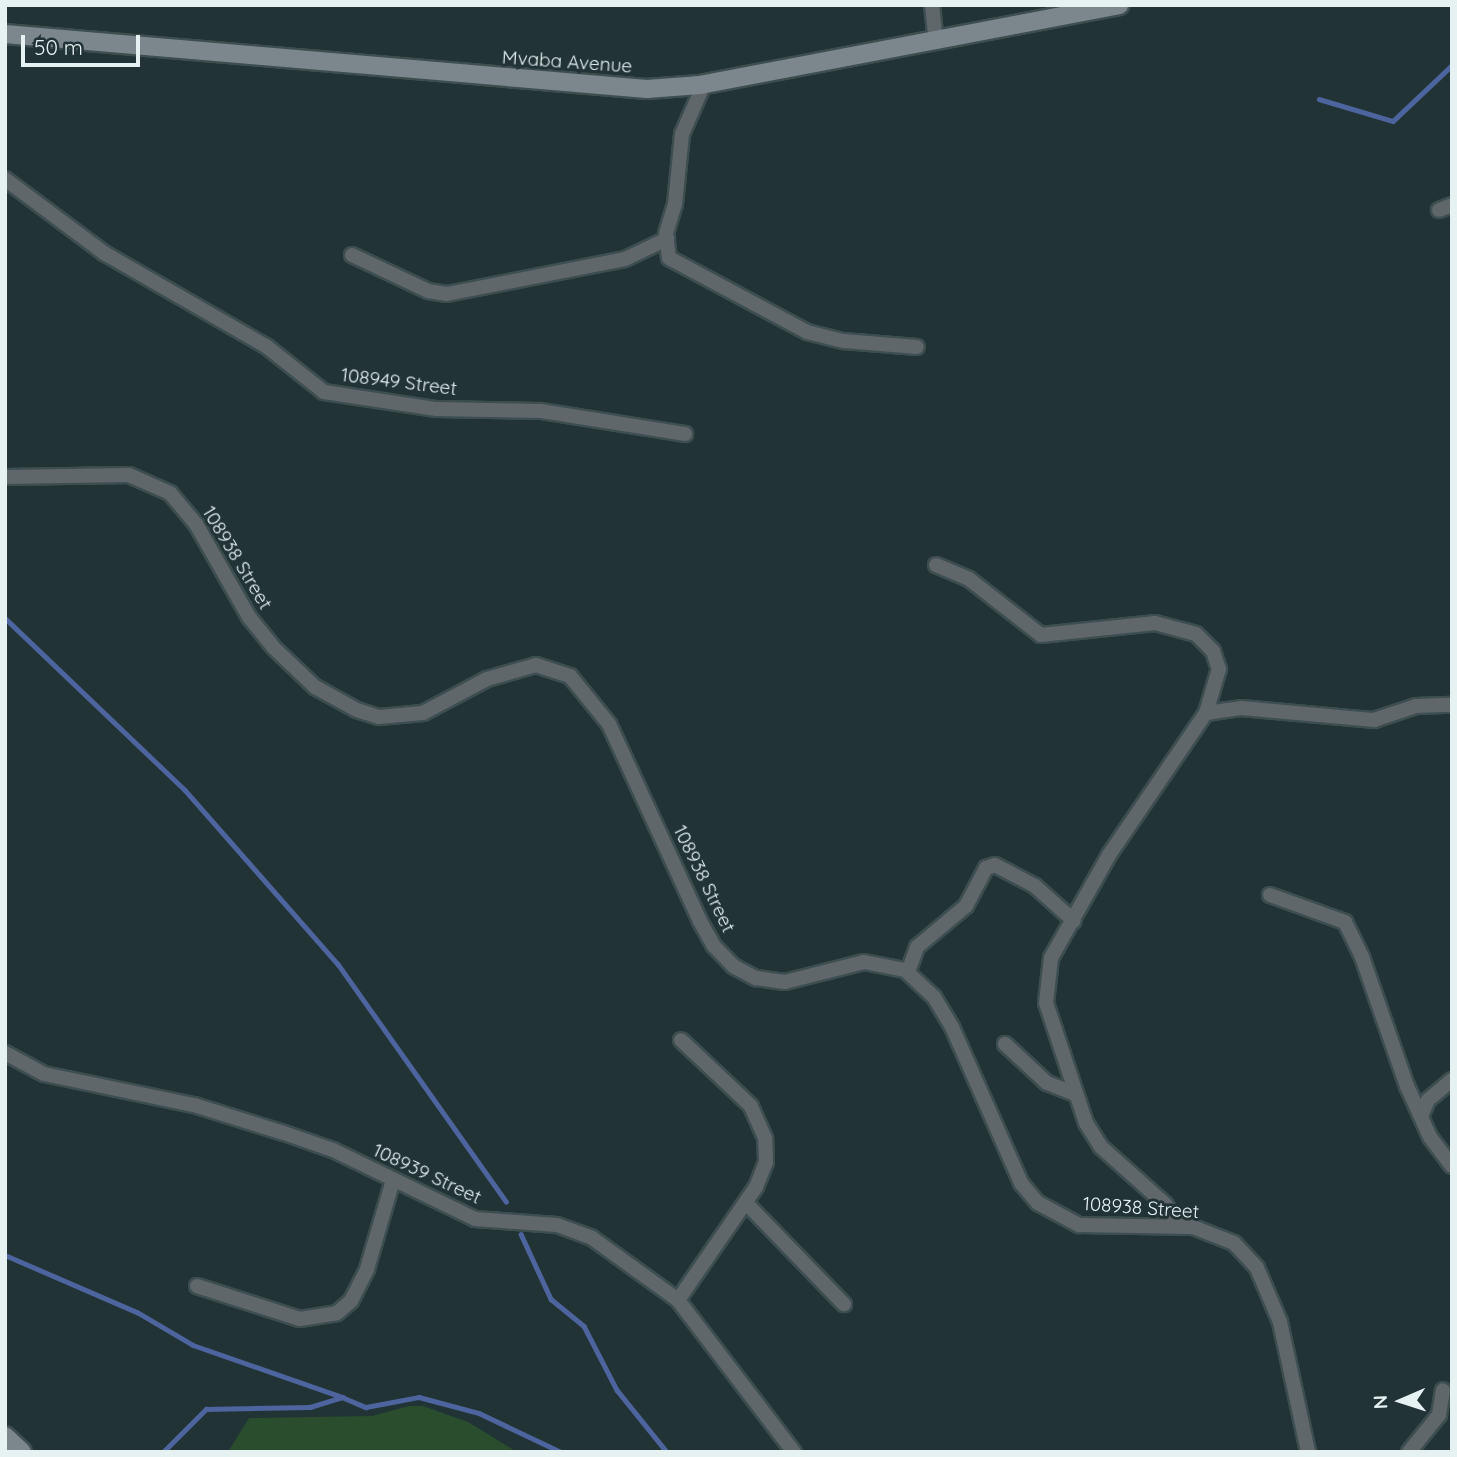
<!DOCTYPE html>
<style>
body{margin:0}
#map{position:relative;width:1457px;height:1457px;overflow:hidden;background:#213335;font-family:Quicksand,sans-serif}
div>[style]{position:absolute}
.green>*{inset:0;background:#2a4d2d}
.stream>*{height:4.5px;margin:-2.25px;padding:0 2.25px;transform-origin:2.25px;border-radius:2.25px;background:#4e649e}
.roads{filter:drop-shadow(2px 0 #3d4e4f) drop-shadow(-2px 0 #3d4e4f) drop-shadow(0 2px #3d4e4f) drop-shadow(0 -2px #3d4e4f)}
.street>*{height:14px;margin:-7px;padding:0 7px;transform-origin:7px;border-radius:7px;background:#60676b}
.secondary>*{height:18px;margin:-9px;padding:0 9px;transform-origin:9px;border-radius:9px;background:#7c868d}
span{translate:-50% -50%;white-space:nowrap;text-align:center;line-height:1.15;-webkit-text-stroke:6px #213335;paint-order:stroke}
.street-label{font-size:19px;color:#e6f1f2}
.frame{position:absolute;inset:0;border:7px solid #e6f1f2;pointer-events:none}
.north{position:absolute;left:1366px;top:1366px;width:70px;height:70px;-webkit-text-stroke:5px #213335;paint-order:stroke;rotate:267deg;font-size:19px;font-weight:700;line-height:28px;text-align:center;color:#e6f1f2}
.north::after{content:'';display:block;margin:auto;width:24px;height:32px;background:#e6f1f2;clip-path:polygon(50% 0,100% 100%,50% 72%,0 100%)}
.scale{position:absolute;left:21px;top:35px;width:119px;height:32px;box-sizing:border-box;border:4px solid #e6f1f2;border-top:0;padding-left:9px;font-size:21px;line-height:24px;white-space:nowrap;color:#e6f1f2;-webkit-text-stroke:5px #213335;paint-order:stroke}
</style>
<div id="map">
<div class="green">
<div style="clip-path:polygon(409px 1406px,423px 1406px,468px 1422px,517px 1452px,228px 1452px,249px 1418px,372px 1416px)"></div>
</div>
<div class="stream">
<div style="left:1319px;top:99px;width:77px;rotate:16.6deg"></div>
<div style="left:1393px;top:121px;width:81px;rotate:-43.5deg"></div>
<div style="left:5px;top:618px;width:249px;rotate:43.7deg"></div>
<div style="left:185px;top:790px;width:232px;rotate:48.7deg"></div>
<div style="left:338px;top:964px;width:291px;rotate:54.7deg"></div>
<div style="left:521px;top:1234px;width:72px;rotate:65.2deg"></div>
<div style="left:551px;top:1299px;width:43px;rotate:39.3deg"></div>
<div style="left:584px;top:1326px;width:72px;rotate:62.7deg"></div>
<div style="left:617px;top:1390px;width:80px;rotate:51.1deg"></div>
<div style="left:5px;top:1255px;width:144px;rotate:23.4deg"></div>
<div style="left:137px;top:1312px;width:65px;rotate:30.5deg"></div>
<div style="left:193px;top:1345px;width:158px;rotate:19.2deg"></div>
<div style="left:163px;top:1452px;width:61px;rotate:-45deg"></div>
<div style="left:206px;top:1409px;width:104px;rotate:-1.1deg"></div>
<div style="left:310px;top:1407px;width:34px;rotate:-17deg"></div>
<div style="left:342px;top:1397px;width:26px;rotate:23deg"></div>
<div style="left:366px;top:1407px;width:54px;rotate:-10.7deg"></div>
<div style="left:419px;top:1397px;width:62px;rotate:14.9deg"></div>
<div style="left:479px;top:1413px;width:91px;rotate:25.4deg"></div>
</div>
<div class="roads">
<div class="street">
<div style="left:932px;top:5px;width:37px;rotate:84deg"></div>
<div style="left:704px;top:84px;width:55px;rotate:113.7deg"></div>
<div style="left:682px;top:134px;width:70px;rotate:95.7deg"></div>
<div style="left:675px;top:204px;width:31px;rotate:107deg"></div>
<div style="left:666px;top:234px;width:24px;rotate:83deg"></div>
<div style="left:669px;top:258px;width:157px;rotate:28.2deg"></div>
<div style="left:807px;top:332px;width:38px;rotate:14deg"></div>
<div style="left:844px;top:341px;width:73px;rotate:4.7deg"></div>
<div style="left:5px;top:179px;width:124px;rotate:36.8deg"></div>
<div style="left:104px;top:253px;width:187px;rotate:29.9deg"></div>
<div style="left:266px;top:346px;width:74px;rotate:38.4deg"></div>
<div style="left:324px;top:392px;width:114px;rotate:8.6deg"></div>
<div style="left:437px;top:409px;width:104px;rotate:1.1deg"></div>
<div style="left:541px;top:411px;width:146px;rotate:9.1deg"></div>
<div style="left:1439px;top:210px;width:14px;rotate:-21deg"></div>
<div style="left:352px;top:255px;width:84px;rotate:25.3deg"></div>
<div style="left:428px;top:291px;width:19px;rotate:9deg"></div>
<div style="left:447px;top:294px;width:181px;rotate:-11.1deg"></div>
<div style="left:625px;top:259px;width:47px;rotate:-25.5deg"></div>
<div style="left:5px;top:477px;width:124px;rotate:-0.9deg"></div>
<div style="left:129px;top:475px;width:45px;rotate:23.7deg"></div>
<div style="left:170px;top:493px;width:40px;rotate:50deg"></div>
<div style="left:196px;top:524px;width:107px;rotate:60.3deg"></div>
<div style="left:249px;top:617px;width:38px;rotate:51deg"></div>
<div style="left:273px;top:647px;width:58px;rotate:43.6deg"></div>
<div style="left:315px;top:687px;width:48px;rotate:28.7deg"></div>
<div style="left:357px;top:710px;width:23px;rotate:18deg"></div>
<div style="left:379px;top:717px;width:44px;rotate:-5.2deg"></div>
<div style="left:423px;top:713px;width:72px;rotate:-28deg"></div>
<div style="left:487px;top:679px;width:51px;rotate:-15.9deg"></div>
<div style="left:536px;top:665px;width:36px;rotate:18deg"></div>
<div style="left:570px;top:676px;width:62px;rotate:50.9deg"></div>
<div style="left:609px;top:724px;width:217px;rotate:65.2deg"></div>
<div style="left:700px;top:921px;width:29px;rotate:61deg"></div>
<div style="left:714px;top:946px;width:28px;rotate:46deg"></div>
<div style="left:733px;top:966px;width:26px;rotate:28deg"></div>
<div style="left:756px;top:978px;width:29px;rotate:8deg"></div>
<div style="left:785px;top:982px;width:81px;rotate:-14.2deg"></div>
<div style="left:864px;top:962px;width:42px;rotate:11deg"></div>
<div style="left:905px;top:970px;width:40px;rotate:43deg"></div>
<div style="left:934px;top:997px;width:35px;rotate:59deg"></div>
<div style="left:952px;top:1027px;width:171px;rotate:66.1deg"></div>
<div style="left:1021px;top:1183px;width:26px;rotate:50deg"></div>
<div style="left:1038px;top:1203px;width:47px;rotate:28.2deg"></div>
<div style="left:1079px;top:1225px;width:114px;rotate:1deg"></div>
<div style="left:1193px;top:1227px;width:44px;rotate:21.3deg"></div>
<div style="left:1234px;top:1243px;width:34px;rotate:47deg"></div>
<div style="left:1257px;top:1268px;width:59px;rotate:66.9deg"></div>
<div style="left:1280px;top:1322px;width:133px;rotate:77.8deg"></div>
<div style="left:936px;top:565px;width:36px;rotate:23deg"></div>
<div style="left:969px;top:579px;width:91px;rotate:37.9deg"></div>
<div style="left:1041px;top:635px;width:115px;rotate:-6deg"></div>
<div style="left:1155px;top:623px;width:42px;rotate:15deg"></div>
<div style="left:1196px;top:634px;width:24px;rotate:45deg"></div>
<div style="left:1213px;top:651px;width:19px;rotate:72deg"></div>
<div style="left:1219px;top:669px;width:46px;rotate:106.5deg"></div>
<div style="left:1270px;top:895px;width:80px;rotate:19.8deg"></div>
<div style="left:1345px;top:922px;width:39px;rotate:64deg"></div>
<div style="left:1362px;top:957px;width:137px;rotate:70.8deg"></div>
<div style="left:1407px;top:1086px;width:56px;rotate:65.7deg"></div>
<div style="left:1430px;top:1137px;width:36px;rotate:53deg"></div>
<div style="left:908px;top:972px;width:27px;rotate:-70deg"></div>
<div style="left:917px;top:947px;width:64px;rotate:-39.9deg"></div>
<div style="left:966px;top:906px;width:43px;rotate:-62.2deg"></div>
<div style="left:986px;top:868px;width:9px;rotate:-18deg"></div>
<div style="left:995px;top:865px;width:45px;rotate:27.7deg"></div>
<div style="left:1035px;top:886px;width:52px;rotate:41.9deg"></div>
<div style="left:1005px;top:1044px;width:57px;rotate:42.9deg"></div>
<div style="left:1047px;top:1083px;width:31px;rotate:21deg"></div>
<div style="left:5px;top:1053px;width:44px;rotate:28.3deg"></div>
<div style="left:44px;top:1074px;width:153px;rotate:11.7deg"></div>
<div style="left:194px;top:1105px;width:94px;rotate:17.3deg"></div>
<div style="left:284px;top:1133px;width:52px;rotate:19.1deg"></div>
<div style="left:333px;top:1150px;width:158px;rotate:25.9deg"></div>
<div style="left:475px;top:1219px;width:82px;rotate:4.2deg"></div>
<div style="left:557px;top:1225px;width:37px;rotate:20deg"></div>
<div style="left:592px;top:1238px;width:106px;rotate:35.8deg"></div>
<div style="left:678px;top:1300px;width:191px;rotate:52.7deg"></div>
<div style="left:1422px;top:1114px;width:15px;rotate:-67deg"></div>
<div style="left:1428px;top:1100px;width:31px;rotate:-40deg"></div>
<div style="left:746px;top:1203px;width:141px;rotate:45.9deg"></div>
<div style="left:1187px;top:1225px;width:13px;rotate:-157deg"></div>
<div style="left:1175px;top:1220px;width:19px;rotate:-122deg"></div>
<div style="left:1165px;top:1204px;width:86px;rotate:-138.3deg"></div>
<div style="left:1101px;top:1147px;width:28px;rotate:-122deg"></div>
<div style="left:1086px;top:1123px;width:126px;rotate:-108.4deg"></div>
<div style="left:1046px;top:1003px;width:45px;rotate:-83.7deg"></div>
<div style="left:1051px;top:958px;width:118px;rotate:-60.6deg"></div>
<div style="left:1109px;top:855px;width:172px;rotate:-55.7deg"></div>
<div style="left:1206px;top:713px;width:35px;rotate:-8deg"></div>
<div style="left:1241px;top:708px;width:134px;rotate:5.2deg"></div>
<div style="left:1374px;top:720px;width:44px;rotate:-18.4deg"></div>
<div style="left:1416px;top:706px;width:36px;rotate:-2deg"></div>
<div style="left:197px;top:1286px;width:108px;rotate:17.8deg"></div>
<div style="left:300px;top:1319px;width:37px;rotate:-9deg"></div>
<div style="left:337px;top:1313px;width:18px;rotate:-41deg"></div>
<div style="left:351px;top:1301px;width:36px;rotate:-63deg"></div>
<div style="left:367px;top:1269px;width:93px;rotate:-73.7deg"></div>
<div style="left:678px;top:1300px;width:137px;rotate:-55.4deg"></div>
<div style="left:756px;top:1187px;width:27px;rotate:-68deg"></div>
<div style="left:766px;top:1162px;width:24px;rotate:-92deg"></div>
<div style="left:765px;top:1138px;width:35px;rotate:-114deg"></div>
<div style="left:751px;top:1106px;width:96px;rotate:-136.7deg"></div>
<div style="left:1409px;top:1452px;width:48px;rotate:-51deg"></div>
<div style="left:1439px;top:1415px;width:25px;rotate:-81deg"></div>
</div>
<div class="secondary">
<div style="left:5px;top:34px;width:644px;rotate:4.9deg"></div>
<div style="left:647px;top:89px;width:53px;rotate:-4.3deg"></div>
<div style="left:700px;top:85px;width:427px;rotate:-10.8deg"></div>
<div style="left:5px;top:1436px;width:23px;rotate:43deg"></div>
</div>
</div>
<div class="street-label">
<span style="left:567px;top:62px;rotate:4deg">Mvaba Avenue</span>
<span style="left:399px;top:382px;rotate:7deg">108949 Street</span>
<span style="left:237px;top:558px;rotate:59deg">108938 Street</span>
<span style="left:704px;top:879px;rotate:64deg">108938 Street</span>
<span style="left:427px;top:1174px;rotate:25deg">108939 Street</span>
<span style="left:1141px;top:1208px;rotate:4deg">108938 Street</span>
</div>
<div class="frame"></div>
<div class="north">N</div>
<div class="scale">50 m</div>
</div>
